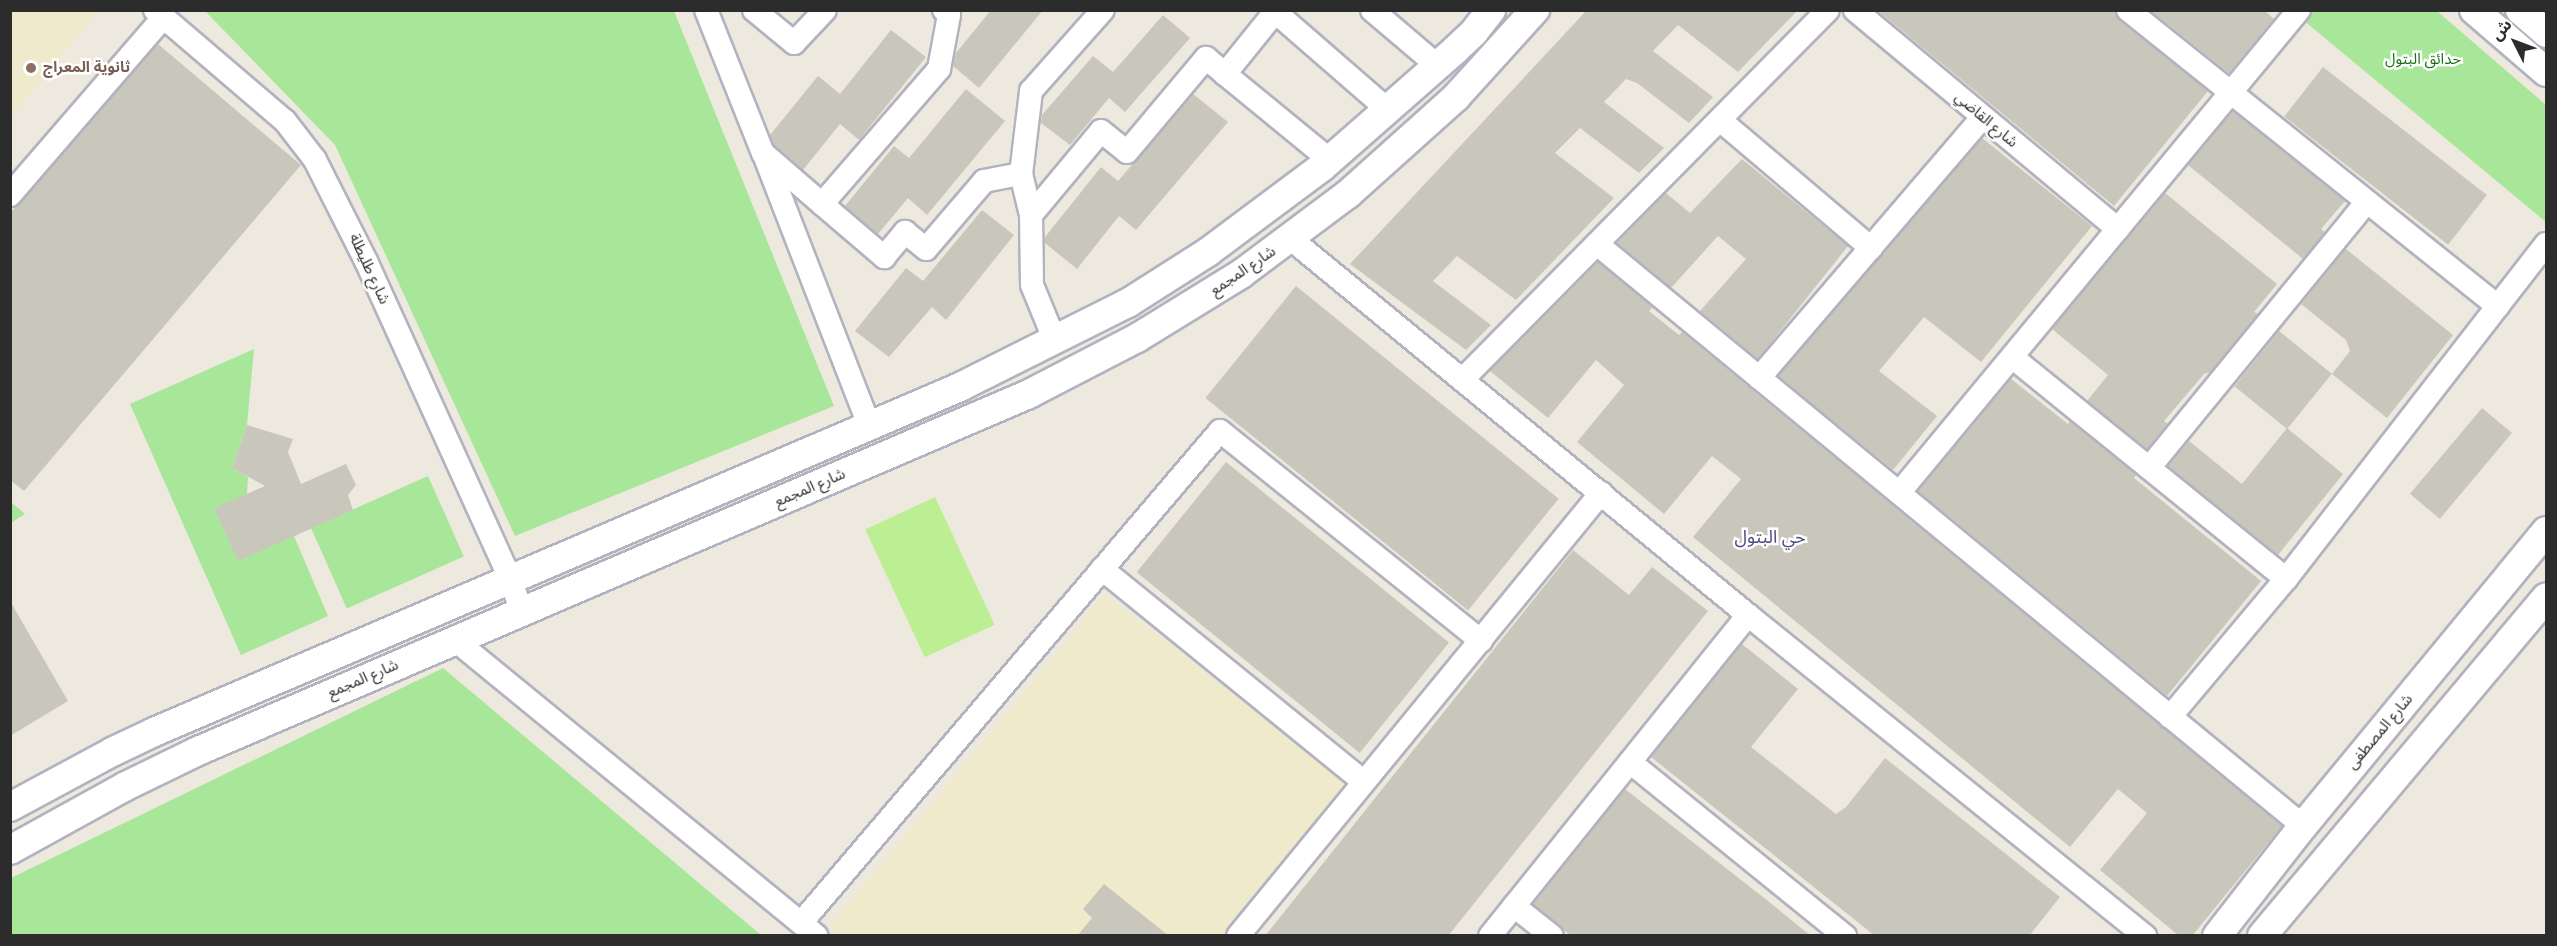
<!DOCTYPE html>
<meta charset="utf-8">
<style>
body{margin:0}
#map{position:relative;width:2557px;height:946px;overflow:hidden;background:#eee9de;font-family:Roboto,"Noto Sans Arabic",sans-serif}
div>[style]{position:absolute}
.education>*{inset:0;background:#f0eacd}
.green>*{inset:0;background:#a8e799;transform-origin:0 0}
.pitch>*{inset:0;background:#bcee94;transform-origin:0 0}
.building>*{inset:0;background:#c9c7bc;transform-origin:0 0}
.roads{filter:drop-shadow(2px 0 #b2b2c0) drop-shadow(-2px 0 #b2b2c0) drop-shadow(0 2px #b2b2c0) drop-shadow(0 -2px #b2b2c0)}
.minor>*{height:22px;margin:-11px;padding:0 11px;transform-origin:11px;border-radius:11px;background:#fff}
.tertiary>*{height:28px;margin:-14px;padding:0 14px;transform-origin:14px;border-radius:14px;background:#fff}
.dots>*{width:16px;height:16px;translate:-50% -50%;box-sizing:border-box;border:3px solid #fff;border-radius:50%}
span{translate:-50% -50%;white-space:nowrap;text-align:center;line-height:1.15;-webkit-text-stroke:5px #fff;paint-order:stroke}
.park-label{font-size:15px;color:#1e6e18}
.education-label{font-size:15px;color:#785e54;font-weight:700}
.left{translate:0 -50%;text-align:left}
.street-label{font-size:15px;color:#2c2c2c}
.quarter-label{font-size:18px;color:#4a4c7f}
.frame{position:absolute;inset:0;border:12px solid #2c2c2c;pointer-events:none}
.north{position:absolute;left:2485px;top:12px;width:60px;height:60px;-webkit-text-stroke:4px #fff;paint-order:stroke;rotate:312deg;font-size:16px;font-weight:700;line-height:24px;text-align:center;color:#2c2c2c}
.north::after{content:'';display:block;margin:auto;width:21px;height:27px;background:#2c2c2c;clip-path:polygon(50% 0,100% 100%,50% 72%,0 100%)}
</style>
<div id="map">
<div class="education">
<div style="clip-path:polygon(11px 11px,99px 11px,11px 117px)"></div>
<div style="clip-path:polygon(1105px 594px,1354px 786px,1233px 935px,840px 936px,829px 927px)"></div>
</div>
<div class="green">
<div style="clip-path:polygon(205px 11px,674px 11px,834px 406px,515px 536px,335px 145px)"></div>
<div style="clip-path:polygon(2309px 11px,2437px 11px,2546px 105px,2546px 222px,2302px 19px)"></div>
<div style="clip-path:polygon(254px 349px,247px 425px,232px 468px,248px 477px,247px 494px,215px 509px,238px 560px,294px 536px,328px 616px,241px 655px,130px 404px)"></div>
<div style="left:428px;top:476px;width:88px;height:128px;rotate:66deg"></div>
<div style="clip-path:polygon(11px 502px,25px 514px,11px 523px)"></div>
<div style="clip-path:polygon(443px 668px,761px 935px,11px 935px,11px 878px)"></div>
</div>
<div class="pitch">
<div style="left:935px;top:497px;width:141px;height:77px;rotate:65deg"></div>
</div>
<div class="building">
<div style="clip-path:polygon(991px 10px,1043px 10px,979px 88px,953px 66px,956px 53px)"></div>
<div style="clip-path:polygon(1587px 10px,1798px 10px,1738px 72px,1678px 25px,1653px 51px,1713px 97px,1689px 123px,1637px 83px,1626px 79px,1604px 102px,1664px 148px,1639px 173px,1580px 128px,1555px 153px,1614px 198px,1516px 300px,1457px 256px,1433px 281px,1491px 325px,1466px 350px,1350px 264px)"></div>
<div style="clip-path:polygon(1877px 10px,2115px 10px,2120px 21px,2208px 91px,2114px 206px)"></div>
<div style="clip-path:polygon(2150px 10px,2264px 10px,2274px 19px,2229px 73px)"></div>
<div style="clip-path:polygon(1163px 15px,1190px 38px,1125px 112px,1109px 98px,1070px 145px,1041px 123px,1042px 115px,1093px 56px,1113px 72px)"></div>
<div style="clip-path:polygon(891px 30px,926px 57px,859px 140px,840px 124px,803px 170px,774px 145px,770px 135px,818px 76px,840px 94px)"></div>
<div style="clip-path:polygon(158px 44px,301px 165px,24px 491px,10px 480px,10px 213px)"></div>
<div style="left:2323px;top:67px;width:208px;height:63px;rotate:38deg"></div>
<div style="clip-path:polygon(966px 89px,1005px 121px,927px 215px,908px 198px,878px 234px,845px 206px,894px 146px,909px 158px)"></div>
<div style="clip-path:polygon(1193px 94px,1228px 122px,1136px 230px,1119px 216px,1077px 269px,1045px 243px,1045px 237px,1101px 167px,1118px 181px)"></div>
<div style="clip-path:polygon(2233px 111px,2345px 201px,2321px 229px,2325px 232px,2303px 259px,2188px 165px)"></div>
<div style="clip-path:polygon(1982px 138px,2092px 226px,1981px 362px,1924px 317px,1879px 371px,1937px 416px,1893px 470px,1778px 376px)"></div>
<div style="clip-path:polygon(1742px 159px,1848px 246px,1758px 359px,1700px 311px,1746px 259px,1718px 236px,1671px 288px,1617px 243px,1666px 193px,1690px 213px)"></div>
<div style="clip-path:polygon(2165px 193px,2277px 284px,2254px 312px,2258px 314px,2210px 372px,2204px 374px,2164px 421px,2168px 424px,2147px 449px,2087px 401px,2108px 375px,2052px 329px)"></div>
<div style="clip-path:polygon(982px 210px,1014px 235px,946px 320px,932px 307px,889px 357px,855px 331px,906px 268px,923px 281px)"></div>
<div style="clip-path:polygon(2346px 249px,2453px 335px,2387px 418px,2332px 374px,2350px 351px,2346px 340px,2301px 304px)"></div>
<div style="clip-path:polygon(1598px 262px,1653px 307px,1649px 311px,1679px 335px,1682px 332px,2282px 826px,2192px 936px,2179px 936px,2100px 870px,2147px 813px,2118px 789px,2070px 847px,1693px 537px,1741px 479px,1712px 456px,1664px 514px,1577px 442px,1624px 385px,1596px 360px,1548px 418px,1490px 371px)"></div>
<div style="left:1296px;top:286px;width:338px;height:144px;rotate:39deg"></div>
<div style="left:2279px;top:331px;width:68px;height:71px;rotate:39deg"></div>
<div style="clip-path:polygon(2011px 379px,2068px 424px,2070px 421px,2136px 475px,2134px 478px,2261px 581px,2167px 696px,1918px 491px)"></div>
<div style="left:2482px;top:408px;width:39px;height:112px;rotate:40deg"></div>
<div style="clip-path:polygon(247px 425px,293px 439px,288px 452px,301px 484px,346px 464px,356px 485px,348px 495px,353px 510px,238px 561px,214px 508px,265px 486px,232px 468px)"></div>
<div style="clip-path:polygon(2287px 428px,2343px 474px,2278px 555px,2168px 466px,2189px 441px,2242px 484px)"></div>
<div style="left:1226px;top:462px;width:287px;height:142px;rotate:39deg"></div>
<div style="clip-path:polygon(1573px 550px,1629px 595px,1652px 567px,1708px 611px,1448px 936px,1265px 936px)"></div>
<div style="clip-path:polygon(10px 601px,68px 701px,10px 736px)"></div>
<div style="clip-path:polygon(1742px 644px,1798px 689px,1751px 747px,1836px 814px,1846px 807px,1885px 758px,2060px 897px,2029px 936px,1875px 936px,1651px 757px)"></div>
<div style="clip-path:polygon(1625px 789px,1768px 901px,1811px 936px,1571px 936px,1564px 930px,1533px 904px)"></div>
<div style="clip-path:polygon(1104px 884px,1169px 936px,1077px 936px,1092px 918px,1083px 909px)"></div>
</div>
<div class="roads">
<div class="minor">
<div style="left:155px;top:10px;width:171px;rotate:40.5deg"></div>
<div style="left:285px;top:121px;width:49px;rotate:52.4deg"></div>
<div style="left:315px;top:160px;width:113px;rotate:63.2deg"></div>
<div style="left:366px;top:261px;width:348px;rotate:65.6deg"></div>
<div style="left:510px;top:578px;width:36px;rotate:71deg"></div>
<div style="left:706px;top:10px;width:154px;rotate:68.3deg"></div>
<div style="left:763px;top:153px;width:78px;rotate:40.8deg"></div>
<div style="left:822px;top:204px;width:179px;rotate:-49.1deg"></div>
<div style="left:939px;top:69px;width:55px;rotate:-79.5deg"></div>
<div style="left:949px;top:15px;width:7px;rotate:-135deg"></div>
<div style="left:754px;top:10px;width:52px;rotate:39.5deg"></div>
<div style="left:794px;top:43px;width:45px;rotate:-46.8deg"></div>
<div style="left:1273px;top:10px;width:151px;rotate:41deg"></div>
<div style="left:1372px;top:10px;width:87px;rotate:40.3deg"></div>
<div style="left:1855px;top:10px;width:342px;rotate:39.8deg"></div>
<div style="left:2128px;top:10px;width:474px;rotate:38.7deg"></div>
<div style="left:1275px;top:12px;width:80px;rotate:128.9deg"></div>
<div style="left:1225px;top:74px;width:136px;rotate:39.3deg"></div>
<div style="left:1720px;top:120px;width:198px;rotate:40.3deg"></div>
<div style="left:765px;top:157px;width:287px;rotate:68.8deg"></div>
<div style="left:10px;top:195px;width:234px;rotate:-49.2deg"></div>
<div style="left:822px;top:204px;width:82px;rotate:40.5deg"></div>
<div style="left:884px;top:257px;width:33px;rotate:-50deg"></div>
<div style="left:905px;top:232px;width:27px;rotate:39deg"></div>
<div style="left:926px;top:249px;width:89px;rotate:-49.5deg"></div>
<div style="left:984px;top:181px;width:38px;rotate:-11deg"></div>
<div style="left:1031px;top:215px;width:42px;rotate:-103.7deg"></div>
<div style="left:1021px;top:174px;width:84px;rotate:-83.1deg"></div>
<div style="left:1031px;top:91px;width:108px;rotate:-48.4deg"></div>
<div style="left:1291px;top:239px;width:592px;rotate:39.45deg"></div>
<div style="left:1748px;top:615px;width:511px;rotate:38.96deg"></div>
<div style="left:1597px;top:244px;width:915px;rotate:39.5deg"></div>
<div style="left:1055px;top:341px;width:61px;rotate:-112.3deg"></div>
<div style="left:1032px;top:285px;width:70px;rotate:-90.8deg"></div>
<div style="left:1031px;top:215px;width:109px;rotate:-50.2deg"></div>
<div style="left:1101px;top:131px;width:33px;rotate:39deg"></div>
<div style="left:1127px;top:152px;width:123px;rotate:-50deg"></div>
<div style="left:1206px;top:58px;width:25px;rotate:40deg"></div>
<div style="left:2012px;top:357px;width:353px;rotate:39deg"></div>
<div style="left:1759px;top:378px;width:343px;rotate:-49.4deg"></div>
<div style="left:1462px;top:380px;width:520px;rotate:-45.31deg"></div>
<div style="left:2149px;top:468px;width:344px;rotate:-50.7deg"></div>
<div style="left:1899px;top:493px;width:627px;rotate:-50.37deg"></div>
<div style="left:1102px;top:569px;width:336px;rotate:39.1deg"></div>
<div style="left:455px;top:640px;width:467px;rotate:39.3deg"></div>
<div style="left:2170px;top:717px;width:180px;rotate:-50deg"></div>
<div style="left:2286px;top:579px;width:424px;rotate:-52.2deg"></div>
<div style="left:1630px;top:762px;width:277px;rotate:39deg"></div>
<div style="left:1514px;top:906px;width:48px;rotate:38.3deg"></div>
<div style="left:801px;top:923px;width:646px;rotate:-49.58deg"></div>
<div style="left:1220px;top:431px;width:335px;rotate:38.8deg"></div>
<div style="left:1238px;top:936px;width:573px;rotate:-50.67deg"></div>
<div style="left:1490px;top:936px;width:412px;rotate:-51.2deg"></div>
</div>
<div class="tertiary">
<div style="left:2474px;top:10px;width:95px;rotate:40.7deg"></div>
<div style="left:2520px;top:10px;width:35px;rotate:41deg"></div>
<div style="left:10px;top:807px;width:116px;rotate:-28.3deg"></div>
<div style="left:112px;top:752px;width:47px;rotate:-25.5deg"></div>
<div style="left:154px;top:732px;width:877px;rotate:-23.17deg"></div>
<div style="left:960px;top:387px;width:188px;rotate:-26.6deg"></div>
<div style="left:1128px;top:303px;width:95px;rotate:-32.5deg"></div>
<div style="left:1208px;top:252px;width:142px;rotate:-36.7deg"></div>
<div style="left:1322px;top:167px;width:177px;rotate:-41.3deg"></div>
<div style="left:1455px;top:50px;width:26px;rotate:-43deg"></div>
<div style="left:1474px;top:32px;width:28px;rotate:-52deg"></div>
<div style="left:10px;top:850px;width:132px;rotate:-28.9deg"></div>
<div style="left:126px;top:786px;width:80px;rotate:-25.9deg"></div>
<div style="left:198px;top:751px;width:904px;rotate:-23.25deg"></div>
<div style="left:1029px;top:394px;width:122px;rotate:-27.4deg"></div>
<div style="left:1137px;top:338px;width:122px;rotate:-31.6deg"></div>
<div style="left:1241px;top:274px;width:134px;rotate:-36.8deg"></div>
<div style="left:1348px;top:194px;width:145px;rotate:-41.9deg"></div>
<div style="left:1456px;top:97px;width:118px;rotate:-47.8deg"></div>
<div style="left:2217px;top:936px;width:140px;rotate:-52deg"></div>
<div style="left:2303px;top:826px;width:382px;rotate:-50.5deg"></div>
<div style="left:2262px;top:936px;width:442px;rotate:-50deg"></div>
</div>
</div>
<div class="dots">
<div style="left:31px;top:68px;background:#8d6e63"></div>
</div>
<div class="park-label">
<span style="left:2423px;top:60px">حدائق البتول</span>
</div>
<div class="education-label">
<span class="left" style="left:43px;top:68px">ثانوية المعراج</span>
</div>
<div class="street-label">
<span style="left:1986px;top:120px;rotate:40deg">شارع القاضي</span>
<span style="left:369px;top:269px;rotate:65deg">شارع طليطلة</span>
<span style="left:1243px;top:271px;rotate:-34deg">شارع المجمع</span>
<span style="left:810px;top:488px;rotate:-23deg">شارع المجمع</span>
<span style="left:363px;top:679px;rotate:-23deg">شارع المجمع</span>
<span style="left:2380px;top:732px;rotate:-50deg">شارع المصطفى</span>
</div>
<div class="quarter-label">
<span style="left:1770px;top:537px">حي البتول</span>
</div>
<div class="frame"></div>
<div class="north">ش</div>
</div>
